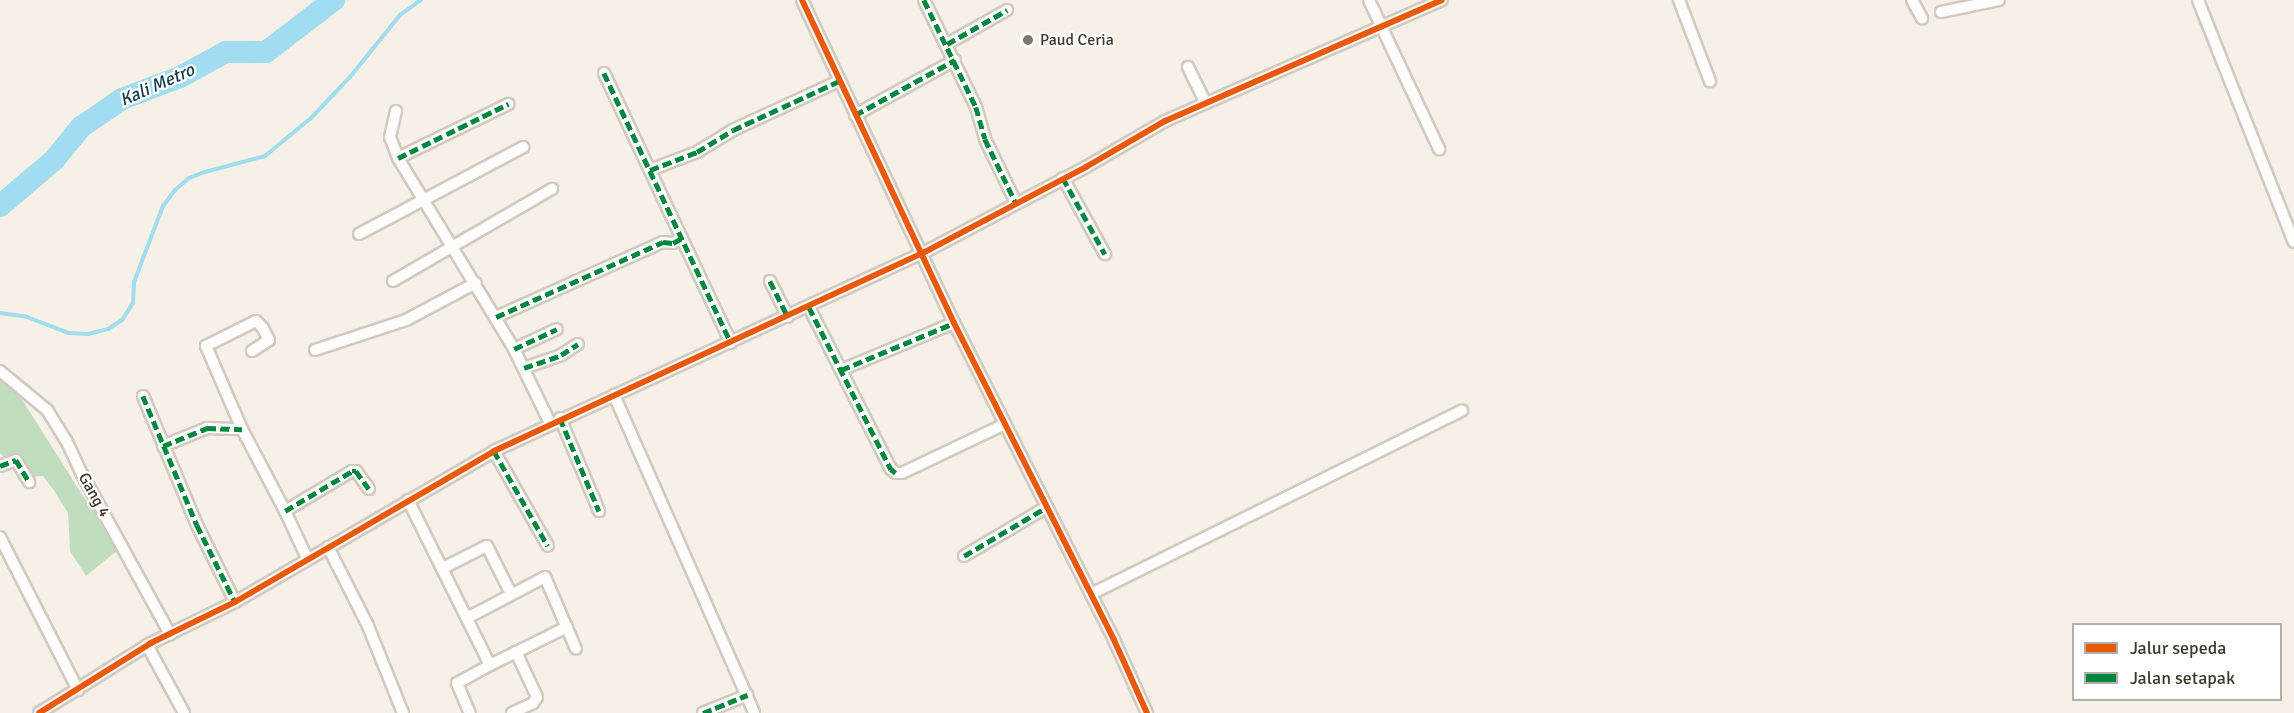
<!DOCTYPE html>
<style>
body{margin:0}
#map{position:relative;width:2294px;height:713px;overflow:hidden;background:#f6f0e6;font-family:Signika,sans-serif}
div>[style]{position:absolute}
.forest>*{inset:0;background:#c0debd}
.stream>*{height:4px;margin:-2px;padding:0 2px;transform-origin:2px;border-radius:2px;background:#a1dcf0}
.river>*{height:22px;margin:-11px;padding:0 11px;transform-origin:11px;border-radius:11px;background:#a1dcf0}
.roads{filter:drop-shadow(2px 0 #d0cac0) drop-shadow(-2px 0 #d0cac0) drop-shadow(0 2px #d0cac0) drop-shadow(0 -2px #d0cac0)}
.minor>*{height:10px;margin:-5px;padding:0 5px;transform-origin:5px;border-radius:5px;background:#fefdfb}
.quiet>*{height:4.5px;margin-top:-2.25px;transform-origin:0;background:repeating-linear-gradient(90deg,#00873e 0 9px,transparent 0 13.5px)}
.cycleway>*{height:6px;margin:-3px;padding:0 3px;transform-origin:3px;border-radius:3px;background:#e8590c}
.dots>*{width:16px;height:16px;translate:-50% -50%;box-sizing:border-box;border:3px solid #fff;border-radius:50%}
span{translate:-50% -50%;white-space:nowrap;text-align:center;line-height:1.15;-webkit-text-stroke:4.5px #fff;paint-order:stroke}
.poi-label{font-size:16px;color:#3f392c}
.left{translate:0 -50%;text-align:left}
.street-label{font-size:16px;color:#3f392c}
.water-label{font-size:18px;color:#133b49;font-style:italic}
.legend{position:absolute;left:2072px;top:623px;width:210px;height:78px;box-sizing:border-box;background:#fff;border:2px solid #b2b0ab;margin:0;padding:8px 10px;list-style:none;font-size:18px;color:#3f392c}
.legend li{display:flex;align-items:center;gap:12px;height:30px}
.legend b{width:30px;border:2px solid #b2b0ab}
</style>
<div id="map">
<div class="forest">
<div style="clip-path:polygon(0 380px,21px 398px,83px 496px,124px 545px,86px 576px,70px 551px,68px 513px,53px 489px,43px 476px,24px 477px,0 453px)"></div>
</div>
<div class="stream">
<div style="left:0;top:313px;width:27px;rotate:8deg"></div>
<div style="left:27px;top:317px;width:45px;rotate:20.9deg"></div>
<div style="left:69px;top:333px;width:19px;rotate:3deg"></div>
<div style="left:88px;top:334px;width:21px;rotate:-14deg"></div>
<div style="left:108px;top:329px;width:17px;rotate:-33deg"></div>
<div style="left:122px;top:320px;width:20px;rotate:-57deg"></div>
<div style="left:133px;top:303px;width:21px;rotate:-87deg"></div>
<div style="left:134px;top:282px;width:81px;rotate:-69.1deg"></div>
<div style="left:163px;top:206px;width:20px;rotate:-53deg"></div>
<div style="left:175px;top:190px;width:18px;rotate:-41deg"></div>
<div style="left:189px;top:178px;width:17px;rotate:-21deg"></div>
<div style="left:205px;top:172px;width:62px;rotate:-14.9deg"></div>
<div style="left:265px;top:156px;width:60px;rotate:-39.6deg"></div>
<div style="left:311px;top:118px;width:57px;rotate:-46.4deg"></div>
<div style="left:350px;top:77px;width:80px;rotate:-51.1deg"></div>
<div style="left:400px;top:15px;width:26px;rotate:-36deg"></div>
</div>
<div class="river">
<div style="left:0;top:206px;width:71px;rotate:-40.4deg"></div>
<div style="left:54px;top:160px;width:43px;rotate:-50.7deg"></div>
<div style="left:81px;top:127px;width:50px;rotate:-34.3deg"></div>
<div style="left:122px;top:99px;width:62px;rotate:-20.8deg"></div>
<div style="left:180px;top:77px;width:52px;rotate:-28.5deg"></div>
<div style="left:226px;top:52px;width:40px"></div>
<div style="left:266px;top:52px;width:86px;rotate:-37.4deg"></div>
</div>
<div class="roads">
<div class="minor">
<div style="left:802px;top:0;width:357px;rotate:64.8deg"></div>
<div style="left:954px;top:323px;width:355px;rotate:63.2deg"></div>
<div style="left:1114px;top:640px;width:80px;rotate:65.7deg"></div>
<div style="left:924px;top:0;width:119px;rotate:64.1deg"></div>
<div style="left:976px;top:107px;width:33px;rotate:74deg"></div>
<div style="left:985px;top:139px;width:71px;rotate:64.2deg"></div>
<div style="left:1369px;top:0;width:165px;rotate:64.8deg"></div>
<div style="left:1679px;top:0;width:87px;rotate:69.1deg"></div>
<div style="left:1912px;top:0;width:21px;rotate:61deg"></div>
<div style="left:2198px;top:0;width:260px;rotate:68.4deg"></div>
<div style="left:1941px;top:12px;width:59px;rotate:-11.7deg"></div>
<div style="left:947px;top:44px;width:69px;rotate:-29.5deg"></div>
<div style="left:1188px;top:67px;width:39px;rotate:64deg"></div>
<div style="left:604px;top:73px;width:298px;rotate:64.8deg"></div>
<div style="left:396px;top:111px;width:27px;rotate:103deg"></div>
<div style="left:390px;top:137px;width:22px;rotate:69deg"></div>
<div style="left:398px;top:158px;width:223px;rotate:58.7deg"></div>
<div style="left:514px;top:349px;width:82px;rotate:64.1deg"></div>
<div style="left:855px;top:115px;width:114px;rotate:-28.8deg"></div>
<div style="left:398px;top:158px;width:123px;rotate:-26.1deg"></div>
<div style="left:650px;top:170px;width:50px;rotate:-21deg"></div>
<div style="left:697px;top:152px;width:42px;rotate:-31.4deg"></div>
<div style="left:733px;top:130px;width:117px;rotate:-24.8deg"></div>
<div style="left:1063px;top:178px;width:87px;rotate:61.1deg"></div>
<div style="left:359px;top:234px;width:186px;rotate:-27.9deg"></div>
<div style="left:393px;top:281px;width:184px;rotate:-30.1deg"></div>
<div style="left:770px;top:281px;width:40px;rotate:63.4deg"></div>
<div style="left:809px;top:307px;width:182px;rotate:63.2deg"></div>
<div style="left:891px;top:469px;width:6px;rotate:39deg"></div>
<div style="left:896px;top:473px;width:6px"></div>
<div style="left:902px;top:473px;width:114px;rotate:-25.4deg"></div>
<div style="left:496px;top:317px;width:183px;rotate:-24.2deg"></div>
<div style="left:663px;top:242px;width:10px;rotate:6deg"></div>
<div style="left:673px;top:243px;width:10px;rotate:-29deg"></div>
<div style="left:514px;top:349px;width:47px;rotate:-24.9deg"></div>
<div style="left:315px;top:350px;width:96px;rotate:-18.2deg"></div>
<div style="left:406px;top:320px;width:79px;rotate:-27.9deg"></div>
<div style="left:252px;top:351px;width:20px;rotate:-33deg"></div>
<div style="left:269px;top:340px;width:13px;rotate:-117deg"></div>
<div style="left:263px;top:328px;width:10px;rotate:-135deg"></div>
<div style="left:256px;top:321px;width:56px;rotate:153.4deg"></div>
<div style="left:206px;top:346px;width:90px;rotate:66.6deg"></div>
<div style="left:242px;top:429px;width:93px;rotate:62.3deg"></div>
<div style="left:285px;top:511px;width:52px;rotate:64.9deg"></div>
<div style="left:524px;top:368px;width:39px;rotate:-19deg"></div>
<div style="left:561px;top:355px;width:20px;rotate:-33deg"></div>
<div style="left:841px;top:370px;width:122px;rotate:-22.6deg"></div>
<div style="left:0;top:371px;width:61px;rotate:39.7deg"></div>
<div style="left:47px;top:410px;width:36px;rotate:58deg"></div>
<div style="left:66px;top:440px;width:38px;rotate:65deg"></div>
<div style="left:82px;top:474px;width:183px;rotate:61.2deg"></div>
<div style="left:614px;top:395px;width:347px;rotate:66.2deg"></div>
<div style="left:143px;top:396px;width:140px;rotate:67.3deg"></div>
<div style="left:197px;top:525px;width:86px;rotate:63.7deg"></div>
<div style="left:560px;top:418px;width:101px;rotate:67.2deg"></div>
<div style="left:163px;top:446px;width:48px;rotate:-22.2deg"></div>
<div style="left:207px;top:428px;width:35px;rotate:2deg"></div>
<div style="left:494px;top:451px;width:109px;rotate:60.4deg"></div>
<div style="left:0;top:466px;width:17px;rotate:-21deg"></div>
<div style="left:16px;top:460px;width:26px;rotate:59deg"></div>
<div style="left:408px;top:500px;width:184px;rotate:63.6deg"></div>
<div style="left:490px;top:665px;width:38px;rotate:151deg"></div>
<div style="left:457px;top:683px;width:33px;rotate:67deg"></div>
<div style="left:285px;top:511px;width:78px;rotate:-30.8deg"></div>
<div style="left:352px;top:471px;width:4px"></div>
<div style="left:356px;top:471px;width:22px;rotate:54deg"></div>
<div style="left:0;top:537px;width:172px;rotate:63deg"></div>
<div style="left:328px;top:547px;width:89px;rotate:63.1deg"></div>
<div style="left:368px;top:626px;width:94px;rotate:68.1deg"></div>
<div style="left:964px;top:556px;width:96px;rotate:-30.6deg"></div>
<div style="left:443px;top:568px;width:49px;rotate:-26.6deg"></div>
<div style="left:487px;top:546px;width:54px;rotate:63.4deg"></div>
<div style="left:1091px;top:594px;width:414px;rotate:-26.3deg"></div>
<div style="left:467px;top:618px;width:88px;rotate:-27.7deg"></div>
<div style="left:545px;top:577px;width:78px;rotate:66.7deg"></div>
<div style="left:147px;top:645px;width:77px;rotate:61.4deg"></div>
<div style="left:490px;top:665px;width:86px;rotate:-26.3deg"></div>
<div style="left:39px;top:713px;width:132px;rotate:-32deg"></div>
<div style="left:151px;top:643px;width:93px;rotate:-26deg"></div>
<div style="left:235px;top:602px;width:300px;rotate:-30.2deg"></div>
<div style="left:494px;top:451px;width:470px;rotate:-24.8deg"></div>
<div style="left:921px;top:254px;width:187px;rotate:-27.8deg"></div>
<div style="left:1086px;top:167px;width:91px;rotate:-30.2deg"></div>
<div style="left:1165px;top:121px;width:302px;rotate:-23.6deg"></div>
<div style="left:512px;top:713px;width:23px;rotate:-25deg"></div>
<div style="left:533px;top:703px;width:7px;rotate:-56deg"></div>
<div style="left:537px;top:697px;width:50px;rotate:-115deg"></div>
<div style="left:703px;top:713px;width:48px;rotate:-22.2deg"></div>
</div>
</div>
<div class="quiet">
<div style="left:924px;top:0;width:119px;rotate:64.1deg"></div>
<div style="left:976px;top:107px;width:33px;rotate:74deg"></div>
<div style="left:985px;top:139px;width:71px;rotate:64.2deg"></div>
<div style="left:947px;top:44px;width:69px;rotate:-29.5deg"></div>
<div style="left:604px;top:73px;width:298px;rotate:64.8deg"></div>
<div style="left:855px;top:115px;width:114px;rotate:-28.8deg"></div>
<div style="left:398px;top:158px;width:123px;rotate:-26.1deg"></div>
<div style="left:650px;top:170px;width:50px;rotate:-21deg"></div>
<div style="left:697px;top:152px;width:42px;rotate:-31.4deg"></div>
<div style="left:733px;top:130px;width:117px;rotate:-24.8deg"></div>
<div style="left:1063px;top:178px;width:87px;rotate:61.1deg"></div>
<div style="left:770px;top:281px;width:40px;rotate:63.4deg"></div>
<div style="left:809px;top:307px;width:182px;rotate:63.2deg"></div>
<div style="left:891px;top:469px;width:6px;rotate:39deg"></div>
<div style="left:496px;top:317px;width:183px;rotate:-24.2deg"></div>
<div style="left:663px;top:242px;width:10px;rotate:6deg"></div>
<div style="left:673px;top:243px;width:10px;rotate:-29deg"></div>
<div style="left:514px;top:349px;width:47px;rotate:-24.9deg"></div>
<div style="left:524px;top:368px;width:39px;rotate:-19deg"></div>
<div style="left:561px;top:355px;width:20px;rotate:-33deg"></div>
<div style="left:841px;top:370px;width:122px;rotate:-22.6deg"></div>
<div style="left:143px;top:396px;width:140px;rotate:67.3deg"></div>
<div style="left:197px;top:525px;width:86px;rotate:63.7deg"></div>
<div style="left:560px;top:418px;width:101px;rotate:67.2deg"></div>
<div style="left:163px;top:446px;width:48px;rotate:-22.2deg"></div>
<div style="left:207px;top:428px;width:35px;rotate:2deg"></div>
<div style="left:494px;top:451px;width:109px;rotate:60.4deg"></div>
<div style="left:0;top:466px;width:17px;rotate:-21deg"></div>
<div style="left:16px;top:460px;width:26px;rotate:59deg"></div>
<div style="left:285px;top:511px;width:78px;rotate:-30.8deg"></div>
<div style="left:352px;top:471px;width:4px"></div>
<div style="left:356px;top:471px;width:22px;rotate:54deg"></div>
<div style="left:964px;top:556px;width:96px;rotate:-30.6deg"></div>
<div style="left:703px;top:713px;width:48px;rotate:-22.2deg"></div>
</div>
<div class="cycleway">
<div style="left:802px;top:0;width:357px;rotate:64.8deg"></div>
<div style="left:954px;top:323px;width:355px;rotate:63.2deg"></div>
<div style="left:1114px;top:640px;width:80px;rotate:65.7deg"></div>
<div style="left:39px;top:713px;width:132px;rotate:-32deg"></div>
<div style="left:151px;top:643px;width:93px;rotate:-26deg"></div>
<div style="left:235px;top:602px;width:300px;rotate:-30.2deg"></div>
<div style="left:494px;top:451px;width:470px;rotate:-24.8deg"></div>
<div style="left:921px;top:254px;width:187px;rotate:-27.8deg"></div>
<div style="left:1086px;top:167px;width:91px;rotate:-30.2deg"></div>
<div style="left:1165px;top:121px;width:302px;rotate:-23.6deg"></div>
</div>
<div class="dots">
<div style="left:1028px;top:40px;background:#7f796d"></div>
</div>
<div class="poi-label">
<span class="left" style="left:1040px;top:40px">Paud Ceria</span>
</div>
<div class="street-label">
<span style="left:94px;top:495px;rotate:61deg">Gang 4</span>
</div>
<div class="water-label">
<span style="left:157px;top:85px;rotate:-24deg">Kali Metro</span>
</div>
<ul class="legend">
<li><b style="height:8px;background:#e8590c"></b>Jalur sepeda</li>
<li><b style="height:8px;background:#00873e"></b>Jalan setapak</li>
</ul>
</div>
